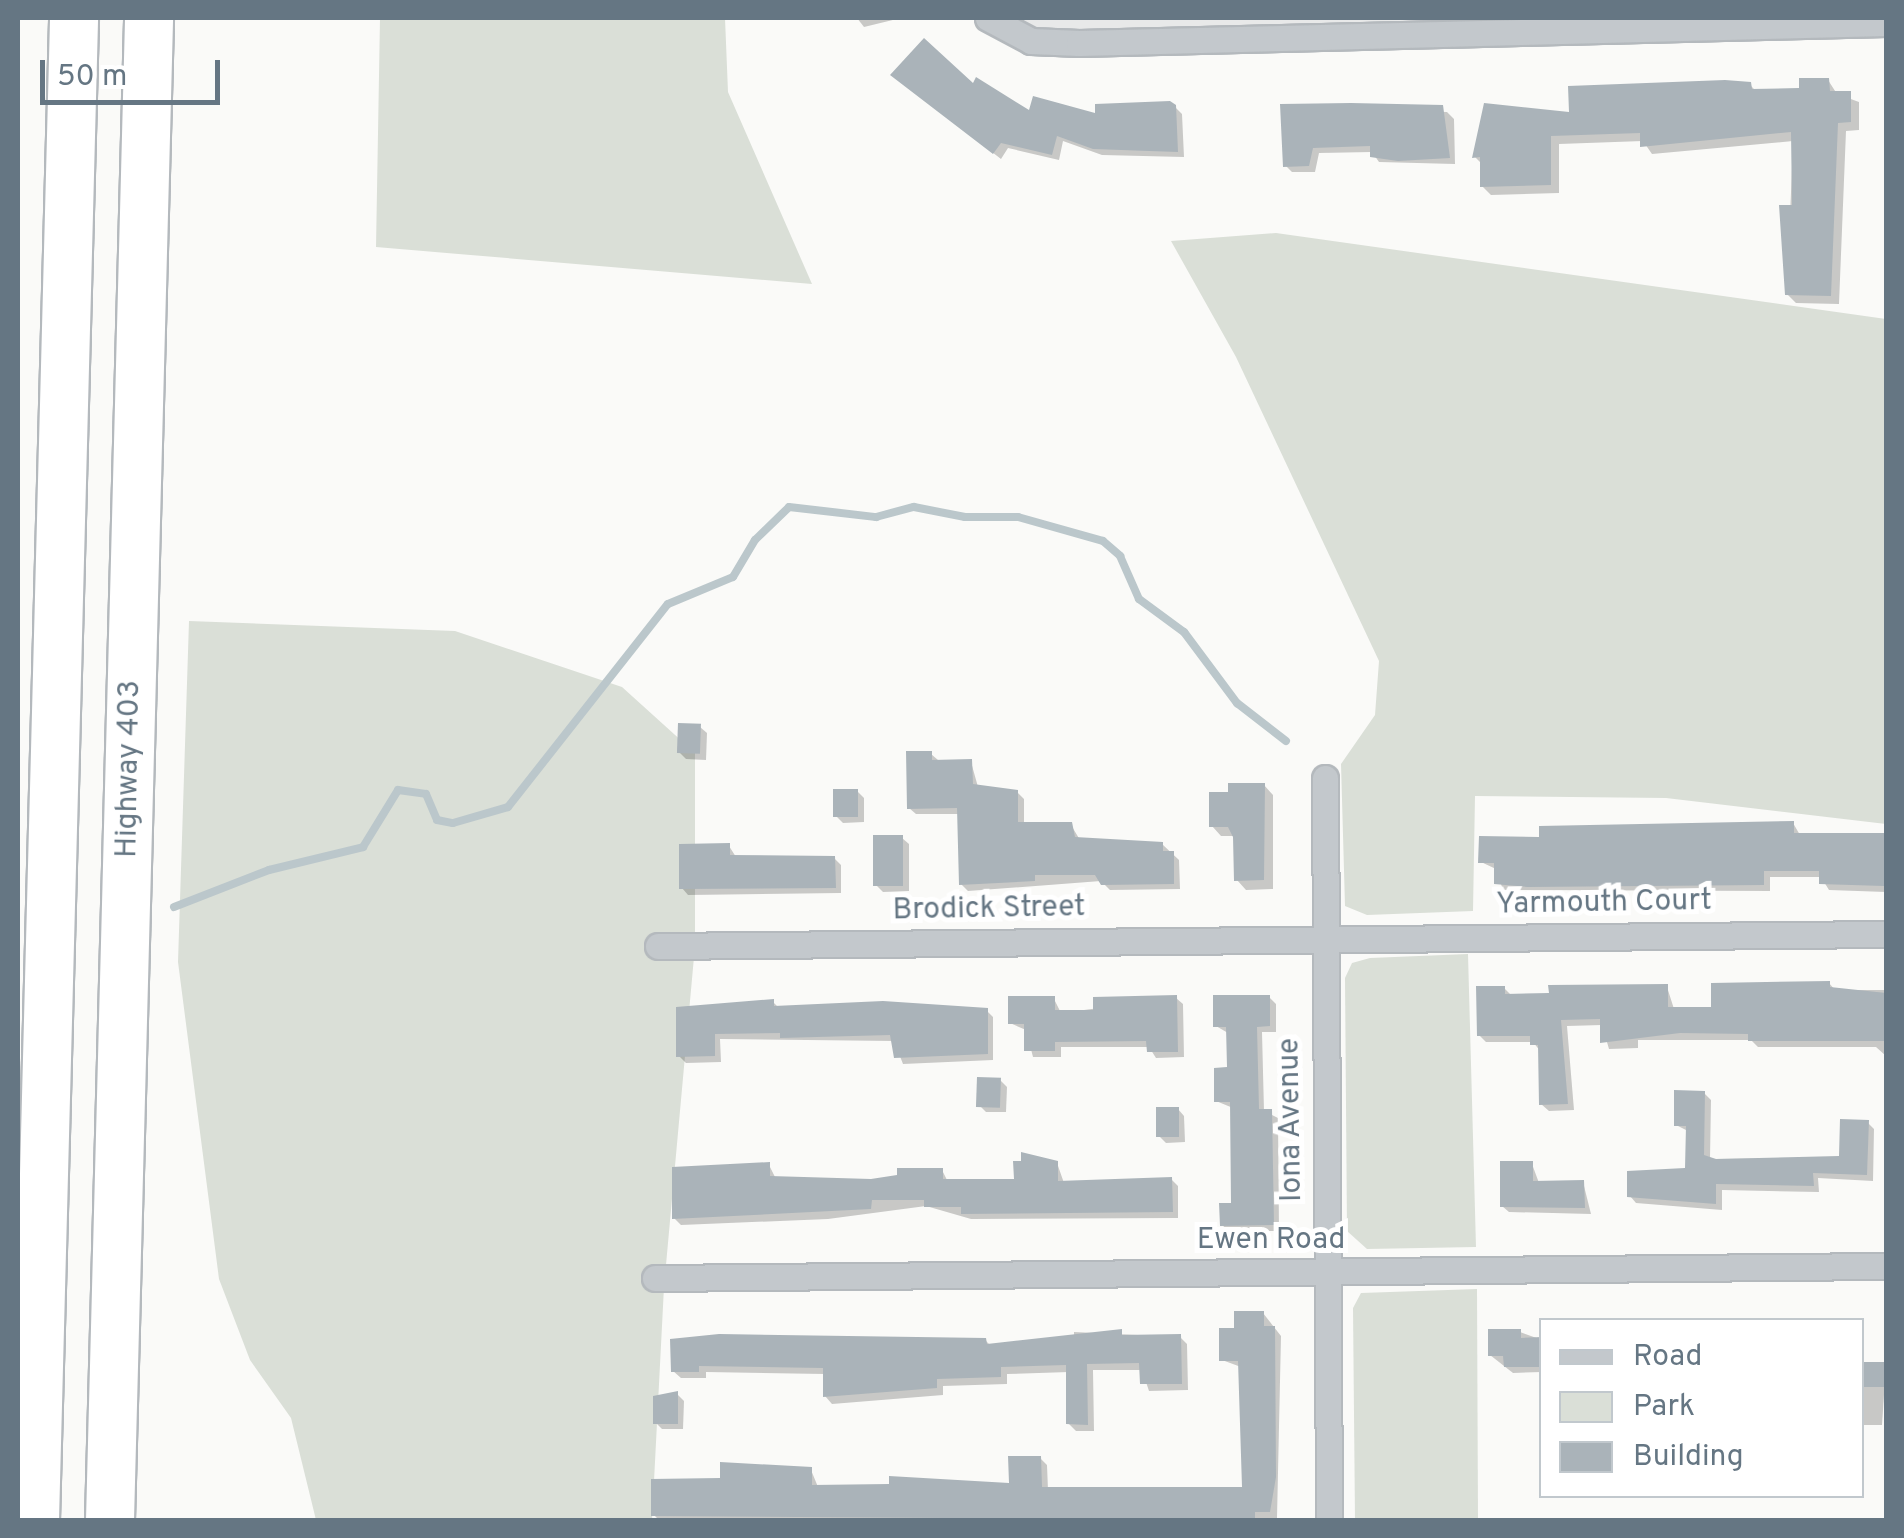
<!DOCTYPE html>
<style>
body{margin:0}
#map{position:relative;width:1904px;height:1538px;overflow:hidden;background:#fafaf8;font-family:Overpass,sans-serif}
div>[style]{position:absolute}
.built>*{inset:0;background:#e8e9e9}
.green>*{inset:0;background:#dadfd7}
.shadow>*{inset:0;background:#0003}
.stream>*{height:8px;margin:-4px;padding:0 4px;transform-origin:4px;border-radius:4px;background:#bbc7cb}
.building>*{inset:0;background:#aab3b9;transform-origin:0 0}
.roads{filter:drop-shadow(2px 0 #b4b9bd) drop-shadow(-2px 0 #b4b9bd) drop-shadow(0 2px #b4b9bd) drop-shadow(0 -2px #b4b9bd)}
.minor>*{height:25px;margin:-12.5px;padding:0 12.5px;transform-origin:12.5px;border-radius:12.5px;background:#c3c8cc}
.motorway>*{height:48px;margin:-24px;padding:0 24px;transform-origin:24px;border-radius:24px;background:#fff}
span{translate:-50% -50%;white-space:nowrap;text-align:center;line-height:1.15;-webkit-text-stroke:10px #fff;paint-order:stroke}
.street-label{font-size:30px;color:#657683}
.frame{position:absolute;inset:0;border:20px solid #657683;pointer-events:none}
.legend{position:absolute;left:1539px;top:1318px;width:325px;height:180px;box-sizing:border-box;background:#fff;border:2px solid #c1c8cd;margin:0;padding:12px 18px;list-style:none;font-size:30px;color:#657683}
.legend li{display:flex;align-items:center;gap:20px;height:50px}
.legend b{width:50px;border:2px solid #c1c8cd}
.scale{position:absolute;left:40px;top:60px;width:180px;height:45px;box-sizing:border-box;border:5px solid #657683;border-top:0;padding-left:12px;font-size:30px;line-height:35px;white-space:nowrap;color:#657683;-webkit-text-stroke:8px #fff;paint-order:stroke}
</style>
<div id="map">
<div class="built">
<div style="clip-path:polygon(992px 18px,1533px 18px,1533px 28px,1079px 41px)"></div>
</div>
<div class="green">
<div style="clip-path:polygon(380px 18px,725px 18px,728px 92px,812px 284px,376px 247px)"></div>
<div style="clip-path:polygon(1276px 233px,1886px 319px,1886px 824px,1666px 798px,1475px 796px,1473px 911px,1367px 915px,1345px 906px,1341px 764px,1375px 715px,1379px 661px,1236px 357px,1171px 241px)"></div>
<div style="clip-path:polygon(189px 621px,455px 631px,622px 687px,695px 753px,695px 946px,664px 1287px,652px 1520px,316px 1520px,291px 1418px,250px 1360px,219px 1279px,178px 962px)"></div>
<div style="clip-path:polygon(1468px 954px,1476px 1247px,1367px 1249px,1347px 1231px,1345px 978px,1352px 963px,1370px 958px)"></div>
<div style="clip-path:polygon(1477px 1289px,1478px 1520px,1355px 1520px,1353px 1308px,1361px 1293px)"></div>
</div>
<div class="shadow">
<div style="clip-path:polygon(857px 18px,901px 18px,864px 27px)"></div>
<div style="clip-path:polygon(1828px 80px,1837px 94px,1859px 102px,1859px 130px,1846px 131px,1839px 304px,1796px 303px,1787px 294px,1793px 141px,1652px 154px,1643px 141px,1559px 144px,1559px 193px,1491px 195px,1482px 186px,1482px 164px,1475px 157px,1572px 115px,1750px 85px,1756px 91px,1802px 90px)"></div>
<div style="clip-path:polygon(900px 81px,973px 87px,1031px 114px,1098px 116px,1175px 107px,1182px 114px,1184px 157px,1102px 155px,1063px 141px,1059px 160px,1008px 148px,1001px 159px)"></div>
<div style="clip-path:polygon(1283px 107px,1447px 112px,1454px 119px,1455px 164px,1379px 162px,1372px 152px,1319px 153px,1315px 172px,1292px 172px,1286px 166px)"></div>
<div style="clip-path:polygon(700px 727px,707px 733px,706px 760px,686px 759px,679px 752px)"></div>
<div style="clip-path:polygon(931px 754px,938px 760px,971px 762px,978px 787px,1017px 792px,1024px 799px,1024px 825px,1071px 825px,1080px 840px,1162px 844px,1179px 860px,1180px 889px,1110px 890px,1101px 881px,968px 891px,961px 884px,960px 814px,916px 814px,909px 808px)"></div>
<div style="clip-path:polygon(1264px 785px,1273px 795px,1273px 889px,1246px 890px,1237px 880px,1235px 836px,1221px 836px,1212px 826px,1230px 795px)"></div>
<div style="clip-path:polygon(857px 791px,864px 798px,864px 822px,843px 823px,836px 816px)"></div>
<div style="clip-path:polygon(1793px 823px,1800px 835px,1886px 837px,1886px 892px,1829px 890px,1821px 877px,1770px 877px,1770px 891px,1503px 890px,1496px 869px,1481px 862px,1541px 840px)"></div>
<div style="clip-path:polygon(902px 838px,909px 844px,909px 891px,883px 892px,876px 885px)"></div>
<div style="clip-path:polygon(729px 846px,736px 857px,834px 858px,841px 865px,841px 893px,688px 895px,682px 888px)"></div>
<div style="clip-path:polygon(1829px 983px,1835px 990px,1886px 990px,1886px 1056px,1876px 1047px,1758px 1047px,1751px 1040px,1638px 1040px,1638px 1048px,1609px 1049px,1602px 1025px,1567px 1026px,1574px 1110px,1549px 1111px,1541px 1104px,1541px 1052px,1533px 1042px,1486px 1042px,1479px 1035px,1504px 988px,1512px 996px,1667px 987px,1674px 1009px,1714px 1009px)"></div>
<div style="clip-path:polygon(1269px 997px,1276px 1004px,1276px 1032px,1262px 1032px,1264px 1111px,1278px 1118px,1279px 1231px,1229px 1231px,1222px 1225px,1233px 1206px,1233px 1108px,1216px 1101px,1229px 1070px,1228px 1033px,1216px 1026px)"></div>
<div style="clip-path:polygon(1176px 998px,1183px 1004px,1184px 1057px,1156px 1058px,1149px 1047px,1061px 1047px,1061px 1057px,1033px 1057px,1026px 1030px,1010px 1023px,1054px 999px,1061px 1013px)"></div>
<div style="clip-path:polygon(773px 1002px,779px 1008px,986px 1010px,993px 1017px,993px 1060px,903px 1064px,894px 1041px,720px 1039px,721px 1062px,686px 1063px,679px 1056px,679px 1009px)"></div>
<div style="clip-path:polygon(1000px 1080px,1007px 1087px,1006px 1112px,986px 1112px,980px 1106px)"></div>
<div style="clip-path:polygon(1704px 1093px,1711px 1100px,1710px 1159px,1842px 1158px,1868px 1123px,1874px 1129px,1873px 1181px,1818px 1178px,1819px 1192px,1722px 1190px,1722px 1210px,1636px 1203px,1630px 1196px,1688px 1171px,1688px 1131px,1676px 1125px)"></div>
<div style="clip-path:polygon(1178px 1109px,1184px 1116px,1185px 1142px,1166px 1143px,1159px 1136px)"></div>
<div style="clip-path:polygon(1024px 1155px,1057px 1163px,1064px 1183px,1171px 1179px,1178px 1186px,1178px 1218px,971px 1219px,926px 1206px,828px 1219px,681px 1225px,674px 1218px,769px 1165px,776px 1179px,871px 1182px,942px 1170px,948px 1182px,1016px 1182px)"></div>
<div style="clip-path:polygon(1532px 1164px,1539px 1183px,1583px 1182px,1591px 1214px,1509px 1212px,1502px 1206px)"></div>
<div style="clip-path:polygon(1263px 1313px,1281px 1336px,1277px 1518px,659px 1520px,654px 1515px,723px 1481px,723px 1464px,811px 1470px,818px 1487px,1011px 1485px,1040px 1458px,1047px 1465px,1048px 1490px,1244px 1489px,1241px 1367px,1222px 1360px,1236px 1330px)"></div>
<div style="clip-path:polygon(1074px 1332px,1180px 1337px,1187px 1344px,1188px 1390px,1149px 1391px,1142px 1370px,1093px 1370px,1094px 1431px,1076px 1431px,1068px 1423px,1069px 1372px,1007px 1374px,1007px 1384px,943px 1386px,943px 1395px,832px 1404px,825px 1396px,825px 1374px,706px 1372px,706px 1378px,681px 1378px,673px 1371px,673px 1342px,985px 1340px,991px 1346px,1074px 1338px)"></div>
<div style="clip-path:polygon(1520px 1332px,1542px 1340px,1542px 1372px,1513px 1373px,1490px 1355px)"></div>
<div style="clip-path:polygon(1886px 1365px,1882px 1425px,1862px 1425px,1862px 1368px)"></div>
<div style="clip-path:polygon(677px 1394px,684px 1401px,683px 1429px,662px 1429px,656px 1423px)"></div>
</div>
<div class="stream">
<div style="left:174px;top:907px;width:102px;rotate:-21.3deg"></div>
<div style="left:269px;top:870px;width:97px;rotate:-13.7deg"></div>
<div style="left:363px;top:847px;width:67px;rotate:-58.4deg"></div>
<div style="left:398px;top:790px;width:28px;rotate:8deg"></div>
<div style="left:426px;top:794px;width:28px;rotate:67deg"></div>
<div style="left:437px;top:820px;width:16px;rotate:11deg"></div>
<div style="left:453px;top:823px;width:57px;rotate:-16.2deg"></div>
<div style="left:508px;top:807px;width:258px;rotate:-51.8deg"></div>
<div style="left:668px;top:604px;width:70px;rotate:-22.6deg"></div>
<div style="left:733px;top:577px;width:43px;rotate:-59.3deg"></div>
<div style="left:755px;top:540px;width:47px;rotate:-44.1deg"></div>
<div style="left:789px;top:507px;width:88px;rotate:6.6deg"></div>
<div style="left:876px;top:517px;width:39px;rotate:-15deg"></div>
<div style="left:914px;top:507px;width:52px;rotate:11.1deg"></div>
<div style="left:965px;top:517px;width:53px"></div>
<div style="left:1018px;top:517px;width:88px;rotate:15.8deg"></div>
<div style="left:1103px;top:541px;width:23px;rotate:41deg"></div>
<div style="left:1120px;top:556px;width:47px;rotate:66.2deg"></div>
<div style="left:1139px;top:599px;width:56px;rotate:36.3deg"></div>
<div style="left:1184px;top:632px;width:89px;rotate:53.3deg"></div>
<div style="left:1237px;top:703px;width:62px;rotate:37.8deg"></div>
</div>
<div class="building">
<div style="clip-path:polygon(924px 38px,973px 83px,976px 77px,1029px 110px,1033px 96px,1095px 113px,1095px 104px,1170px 101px,1176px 105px,1178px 152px,1093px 149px,1057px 136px,1052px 155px,1001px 143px,993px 154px,890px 75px)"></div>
<div style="clip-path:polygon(1799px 78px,1829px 78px,1830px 91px,1851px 91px,1851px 122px,1838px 123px,1831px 296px,1785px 295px,1779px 205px,1792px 205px,1791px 132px,1640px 147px,1640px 133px,1551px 136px,1551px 185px,1480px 187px,1480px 157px,1472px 158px,1484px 103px,1569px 112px,1568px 86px,1725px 80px,1751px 82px,1752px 89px,1799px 88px)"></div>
<div style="clip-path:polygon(1351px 103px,1443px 105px,1450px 158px,1398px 161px,1370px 157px,1370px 146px,1313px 148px,1309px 166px,1283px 167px,1280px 104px)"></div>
<div style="left:678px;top:723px;width:23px;height:30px;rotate:2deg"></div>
<div style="clip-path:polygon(906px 751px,932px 751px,932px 760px,972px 759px,973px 784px,1018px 790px,1018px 822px,1072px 822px,1075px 837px,1163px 842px,1163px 851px,1174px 851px,1174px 884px,1101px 885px,1095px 875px,1035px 875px,1035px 881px,959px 885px,957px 808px,907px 809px)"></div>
<div style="clip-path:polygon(1228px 783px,1265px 783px,1264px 880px,1234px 881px,1233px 837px,1228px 827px,1209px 827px,1209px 792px,1228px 792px)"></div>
<div style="left:833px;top:789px;width:25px;height:28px"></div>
<div style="clip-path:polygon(1794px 821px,1794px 833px,1886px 833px,1884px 886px,1819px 884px,1819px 871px,1764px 871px,1764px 885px,1528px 887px,1494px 884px,1494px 863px,1478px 863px,1479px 836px,1539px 837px,1539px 826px)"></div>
<div style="left:873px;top:835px;width:30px;height:51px"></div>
<div style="clip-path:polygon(730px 843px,730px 855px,835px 856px,836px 888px,679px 889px,679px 844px)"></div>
<div style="clip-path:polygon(1830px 981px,1830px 987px,1886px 993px,1886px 1041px,1748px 1041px,1748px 1034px,1680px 1033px,1600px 1043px,1600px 1019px,1561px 1020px,1568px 1104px,1539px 1105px,1538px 1045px,1530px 1045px,1530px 1036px,1477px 1036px,1476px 986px,1505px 986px,1505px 994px,1549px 993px,1548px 985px,1668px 984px,1668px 1007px,1711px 1007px,1711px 983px)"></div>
<div style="clip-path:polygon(1177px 995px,1178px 1052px,1147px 1052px,1146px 1041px,1055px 1042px,1055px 1051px,1024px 1051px,1024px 1024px,1008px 1024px,1008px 996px,1055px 996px,1055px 1010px,1093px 1010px,1093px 997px)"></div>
<div style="clip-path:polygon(1213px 995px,1270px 995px,1270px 1026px,1257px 1027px,1259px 1109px,1272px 1109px,1274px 1225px,1220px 1226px,1219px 1203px,1231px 1203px,1230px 1102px,1214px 1102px,1214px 1068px,1227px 1067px,1226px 1027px,1213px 1027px)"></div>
<div style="clip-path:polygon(774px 999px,774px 1006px,883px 1001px,988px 1008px,988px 1054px,894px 1058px,890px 1035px,780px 1038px,780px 1033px,715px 1034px,715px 1056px,676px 1057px,676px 1007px)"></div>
<div style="left:977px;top:1077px;width:24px;height:30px;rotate:2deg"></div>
<div style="clip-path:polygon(1674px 1090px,1705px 1091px,1704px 1155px,1716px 1159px,1839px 1156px,1840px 1119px,1869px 1120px,1867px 1175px,1813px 1173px,1814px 1186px,1716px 1184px,1716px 1204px,1627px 1197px,1627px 1171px,1685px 1168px,1686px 1126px,1674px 1126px)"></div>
<div style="left:1156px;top:1107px;width:23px;height:30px"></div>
<div style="clip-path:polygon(1021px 1152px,1058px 1161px,1058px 1181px,1172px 1177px,1173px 1212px,961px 1214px,961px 1207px,924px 1207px,924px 1200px,872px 1200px,871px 1209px,672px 1219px,672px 1167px,770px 1162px,770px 1176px,871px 1179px,897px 1175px,897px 1168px,943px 1168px,943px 1179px,1014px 1179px,1013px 1161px,1021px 1161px)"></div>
<div style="clip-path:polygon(1500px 1161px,1533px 1161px,1533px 1181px,1584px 1180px,1585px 1208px,1500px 1207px)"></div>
<div style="clip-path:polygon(1234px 1311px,1264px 1311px,1264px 1326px,1275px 1326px,1276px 1477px,1270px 1512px,1255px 1512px,1255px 1520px,651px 1516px,651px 1479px,720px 1478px,720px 1462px,812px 1467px,812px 1485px,889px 1484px,889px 1476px,1009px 1483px,1008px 1456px,1041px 1456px,1042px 1487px,1242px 1487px,1238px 1361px,1219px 1361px,1219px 1328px,1234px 1328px)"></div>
<div style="clip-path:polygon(1122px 1329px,1122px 1335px,1181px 1334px,1182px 1384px,1140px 1384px,1139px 1363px,1087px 1364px,1088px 1425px,1066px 1424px,1066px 1365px,1001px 1367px,1001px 1377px,937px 1379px,937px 1388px,823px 1397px,823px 1368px,699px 1366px,699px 1372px,671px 1372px,670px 1339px,719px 1334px,986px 1338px,987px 1344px)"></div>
<div style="clip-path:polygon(1488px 1329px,1521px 1329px,1521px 1338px,1542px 1337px,1542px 1367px,1504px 1367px,1503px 1356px,1488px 1356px)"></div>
<div style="left:1864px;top:1362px;width:22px;height:25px"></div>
<div style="clip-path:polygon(678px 1391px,678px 1424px,653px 1424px,653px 1396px)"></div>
</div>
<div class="roads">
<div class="minor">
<div style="left:988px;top:18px;width:49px;rotate:28.1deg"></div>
<div style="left:1031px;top:41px;width:48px;rotate:2.4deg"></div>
<div style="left:1079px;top:43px;width:807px;rotate:-1.42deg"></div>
<div style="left:1325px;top:778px;width:742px;rotate:89.69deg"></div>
<div style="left:658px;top:946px;width:1228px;rotate:-0.56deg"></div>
<div style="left:655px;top:1278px;width:1231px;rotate:-0.56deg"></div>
</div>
<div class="motorway">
<div style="left:35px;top:1520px;width:1503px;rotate:-88.51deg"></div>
<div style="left:110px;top:1520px;width:1503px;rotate:-88.51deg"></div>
</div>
</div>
<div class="street-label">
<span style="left:130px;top:769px;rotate:-89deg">Highway 403</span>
<span style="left:1604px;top:904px;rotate:-1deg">Yarmouth Court</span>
<span style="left:989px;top:910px;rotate:-1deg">Brodick Street</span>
<span style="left:1292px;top:1120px;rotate:-91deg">Iona Avenue</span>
<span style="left:1271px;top:1241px">Ewen Road</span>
</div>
<div class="frame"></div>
<ul class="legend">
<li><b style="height:12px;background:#c3c8cc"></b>Road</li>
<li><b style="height:28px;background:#dadfd7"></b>Park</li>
<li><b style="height:28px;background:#aab3b9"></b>Building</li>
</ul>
<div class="scale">50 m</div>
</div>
